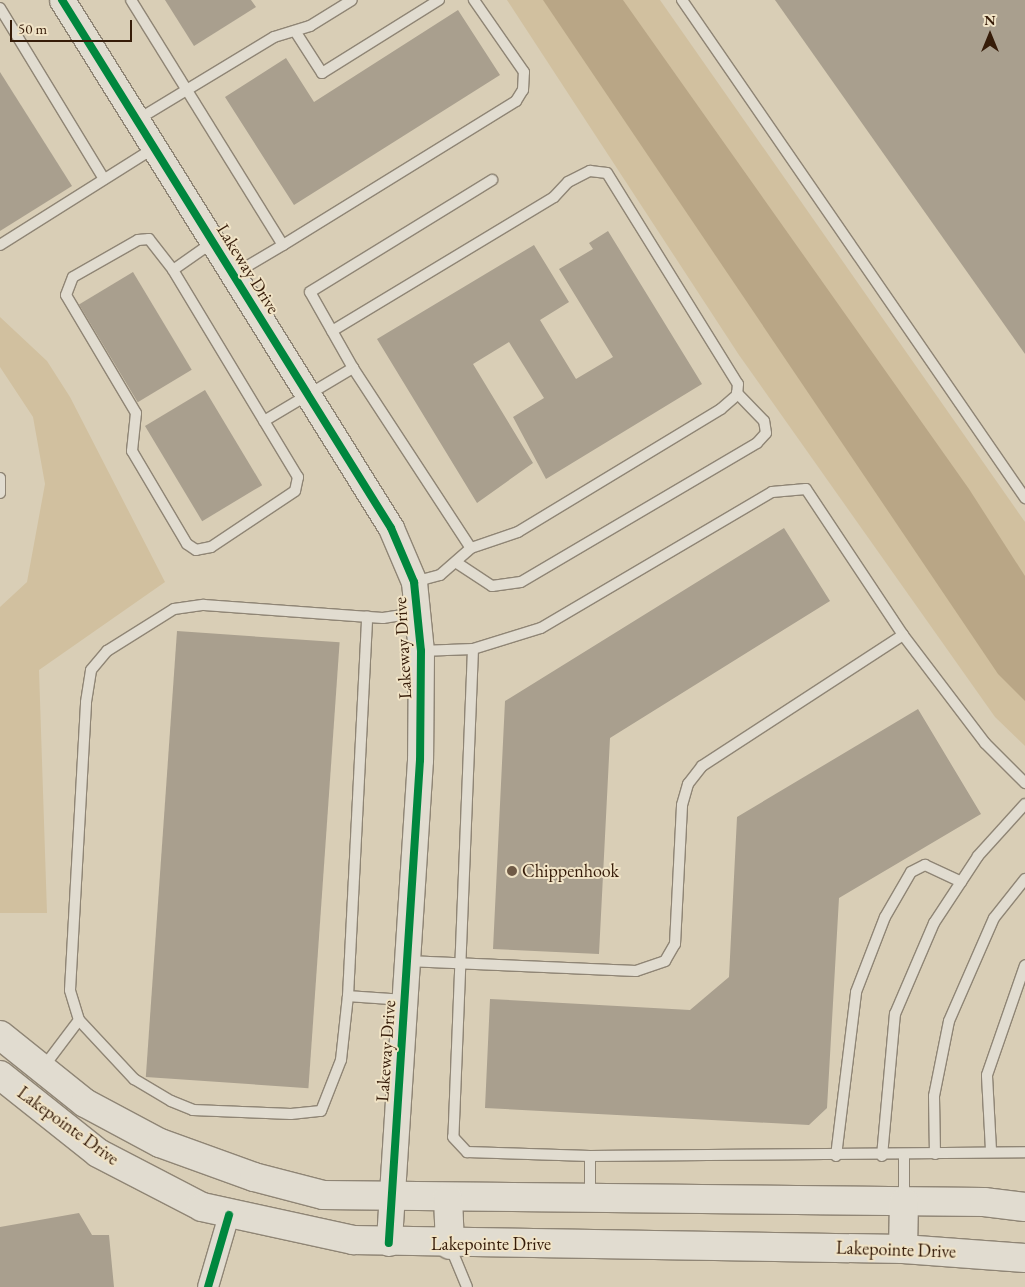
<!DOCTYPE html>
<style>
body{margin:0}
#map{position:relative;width:1025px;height:1287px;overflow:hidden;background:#d9ceb6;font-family:"EB Garamond",serif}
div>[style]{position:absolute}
.green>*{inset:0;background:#d1c09f}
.water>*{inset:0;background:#b9a686}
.building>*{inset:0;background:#a99f8e;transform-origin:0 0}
.roads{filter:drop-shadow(1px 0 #8f8575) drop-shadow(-1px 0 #8f8575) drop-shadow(0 1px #8f8575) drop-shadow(0 -1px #8f8575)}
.service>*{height:10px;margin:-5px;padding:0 5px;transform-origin:5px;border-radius:5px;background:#e1dcd0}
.minor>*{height:20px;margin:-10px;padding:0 10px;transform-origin:10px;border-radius:10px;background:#e1dcd0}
.tertiary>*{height:25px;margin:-12.5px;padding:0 12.5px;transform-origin:12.5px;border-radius:12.5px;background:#e1dcd0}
.secondary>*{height:28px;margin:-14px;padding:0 14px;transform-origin:14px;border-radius:14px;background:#e1dcd0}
.cycleway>*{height:8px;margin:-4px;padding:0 4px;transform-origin:4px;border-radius:4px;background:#00873e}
.dots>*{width:14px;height:14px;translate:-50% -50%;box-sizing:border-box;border:2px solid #f0e3c6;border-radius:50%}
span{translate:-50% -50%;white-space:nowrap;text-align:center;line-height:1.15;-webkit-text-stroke:4px #f0e3c6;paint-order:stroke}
.street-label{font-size:18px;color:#361c09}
.poi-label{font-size:18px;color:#361c09}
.left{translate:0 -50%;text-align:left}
.north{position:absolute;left:965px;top:10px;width:50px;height:50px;-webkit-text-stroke:4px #f0e3c6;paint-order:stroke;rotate:0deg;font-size:14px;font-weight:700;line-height:20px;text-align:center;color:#361c09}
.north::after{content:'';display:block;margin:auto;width:18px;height:22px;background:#361c09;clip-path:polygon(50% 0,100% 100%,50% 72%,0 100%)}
.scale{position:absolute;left:10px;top:20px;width:122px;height:22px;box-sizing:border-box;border:2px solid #361c09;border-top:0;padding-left:6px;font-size:15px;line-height:18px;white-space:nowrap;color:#361c09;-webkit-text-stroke:4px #f0e3c6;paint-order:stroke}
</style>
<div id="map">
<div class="green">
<div style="clip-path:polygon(507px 0,660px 0,1025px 522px,1025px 746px,995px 717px,739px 355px)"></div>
<div style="clip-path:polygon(0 317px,47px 361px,70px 397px,165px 582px,39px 670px,47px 913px,0 913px,0 607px,27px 582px,45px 484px,33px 417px,0 367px)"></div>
</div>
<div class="water">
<div style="clip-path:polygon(543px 0,623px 0,969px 489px,1025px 576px,1025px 701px,998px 674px)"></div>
</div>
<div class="building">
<div style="clip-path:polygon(165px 0,251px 0,256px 7px,194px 46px)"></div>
<div style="clip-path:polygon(775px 0,1025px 0,1025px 354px)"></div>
<div style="clip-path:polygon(458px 10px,500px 75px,294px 205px,225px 97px,286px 58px,314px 102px)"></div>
<div style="clip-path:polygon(0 72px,72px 186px,0 231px)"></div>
<div style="clip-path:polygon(608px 231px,702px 384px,546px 479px,513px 417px,544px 398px,509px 342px,473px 364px,533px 463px,477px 503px,377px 339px,534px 245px,569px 302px,540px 320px,576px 379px,613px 357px,559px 269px,593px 249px,589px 243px)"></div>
<div style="left:133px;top:272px;width:114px;height:63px;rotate:59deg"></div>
<div style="left:205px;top:390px;width:111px;height:70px;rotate:59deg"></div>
<div style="clip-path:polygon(784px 528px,830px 601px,610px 738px,599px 954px,493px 949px,505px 701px)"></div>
<div style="left:177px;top:631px;width:163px;height:447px;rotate:4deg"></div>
<div style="clip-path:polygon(918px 709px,981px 814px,839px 898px,827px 1108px,809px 1125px,485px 1108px,490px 999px,690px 1010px,729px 977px,737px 817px)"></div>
<div style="clip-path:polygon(79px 1213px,92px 1235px,109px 1235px,114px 1287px,0 1287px,0 1227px)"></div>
</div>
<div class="roads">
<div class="service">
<div style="left:131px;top:0;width:288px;rotate:58.2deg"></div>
<div style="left:283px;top:245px;width:274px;rotate:-31.7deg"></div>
<div style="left:516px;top:101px;width:13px;rotate:-58deg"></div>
<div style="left:523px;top:90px;width:18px;rotate:-87deg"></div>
<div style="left:524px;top:72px;width:88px;rotate:-124.8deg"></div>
<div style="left:682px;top:0;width:605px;rotate:55.44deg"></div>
<div style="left:0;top:8px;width:200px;rotate:58.7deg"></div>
<div style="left:295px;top:31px;width:50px;rotate:57.3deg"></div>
<div style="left:322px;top:73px;width:138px;rotate:-32deg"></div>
<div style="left:137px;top:120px;width:160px;rotate:-31.2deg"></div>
<div style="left:274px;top:37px;width:38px;rotate:-17deg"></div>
<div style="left:310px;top:26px;width:49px;rotate:-31.8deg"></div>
<div style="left:0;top:245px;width:182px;rotate:-32.2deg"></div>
<div style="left:173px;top:270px;width:242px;rotate:58.9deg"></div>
<div style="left:298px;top:477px;width:14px;rotate:102deg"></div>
<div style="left:295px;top:491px;width:101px;rotate:146.3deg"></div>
<div style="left:211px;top:547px;width:15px;rotate:169deg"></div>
<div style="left:196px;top:550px;width:11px;rotate:-146deg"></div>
<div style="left:187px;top:544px;width:108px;rotate:-120.6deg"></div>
<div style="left:132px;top:451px;width:38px;rotate:-84deg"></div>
<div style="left:136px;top:413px;width:137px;rotate:-120.7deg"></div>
<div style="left:66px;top:295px;width:19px;rotate:-69deg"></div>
<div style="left:73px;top:277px;width:75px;rotate:-29.6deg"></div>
<div style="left:138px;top:240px;width:11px;rotate:-5deg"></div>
<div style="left:149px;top:239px;width:39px;rotate:52deg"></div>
<div style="left:173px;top:270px;width:49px;rotate:-35deg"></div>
<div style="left:234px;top:274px;width:57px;rotate:-30.6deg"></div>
<div style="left:332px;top:331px;width:259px;rotate:-31.1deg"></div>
<div style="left:554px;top:197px;width:21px;rotate:-47deg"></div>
<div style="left:568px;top:182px;width:25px;rotate:-27deg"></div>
<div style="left:590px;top:171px;width:17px;rotate:7deg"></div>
<div style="left:607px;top:173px;width:248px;rotate:58.2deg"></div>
<div style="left:738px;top:384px;width:11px;rotate:95deg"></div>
<div style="left:737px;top:395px;width:21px;rotate:139deg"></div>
<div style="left:721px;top:409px;width:237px;rotate:148.8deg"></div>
<div style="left:518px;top:532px;width:50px;rotate:161.2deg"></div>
<div style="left:471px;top:548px;width:41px;rotate:138.9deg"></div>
<div style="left:440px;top:575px;width:27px;rotate:165deg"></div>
<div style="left:353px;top:368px;width:215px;rotate:56.8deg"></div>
<div style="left:264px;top:421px;width:104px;rotate:-30.8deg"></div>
<div style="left:353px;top:368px;width:87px;rotate:-119.5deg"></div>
<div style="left:310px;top:292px;width:214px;rotate:-31.6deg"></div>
<div style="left:0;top:478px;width:15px;rotate:90deg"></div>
<div style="left:457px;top:563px;width:42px;rotate:33.3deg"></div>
<div style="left:492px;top:586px;width:29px;rotate:-8deg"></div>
<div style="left:521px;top:582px;width:274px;rotate:-30.5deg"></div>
<div style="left:757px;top:443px;width:13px;rotate:-48deg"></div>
<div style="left:766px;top:433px;width:12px;rotate:-99deg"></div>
<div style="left:764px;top:421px;width:39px;rotate:-134deg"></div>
<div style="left:473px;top:649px;width:488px;rotate:92.3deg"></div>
<div style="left:453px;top:1137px;width:21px;rotate:47deg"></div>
<div style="left:467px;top:1152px;width:123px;rotate:1.9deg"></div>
<div style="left:590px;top:1156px;width:435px;rotate:-0.5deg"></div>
<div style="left:421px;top:651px;width:52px;rotate:-2.2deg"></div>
<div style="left:473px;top:649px;width:71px;rotate:-17.2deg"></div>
<div style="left:541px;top:628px;width:268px;rotate:-30.5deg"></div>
<div style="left:772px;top:492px;width:34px;rotate:-5deg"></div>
<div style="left:806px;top:489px;width:175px;rotate:56.4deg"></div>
<div style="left:903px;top:635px;width:136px;rotate:52.8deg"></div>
<div style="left:985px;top:743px;width:57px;rotate:45deg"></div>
<div style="left:407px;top:961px;width:229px;rotate:2.5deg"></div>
<div style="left:636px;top:971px;width:31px;rotate:-19deg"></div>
<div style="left:665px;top:961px;width:20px;rotate:-60deg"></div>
<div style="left:675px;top:944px;width:139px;rotate:-87.1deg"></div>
<div style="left:682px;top:805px;width:22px;rotate:-74deg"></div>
<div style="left:688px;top:784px;width:23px;rotate:-52deg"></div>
<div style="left:702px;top:766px;width:240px;rotate:-33.1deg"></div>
<div style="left:348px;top:996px;width:56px;rotate:4.1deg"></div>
<div style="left:79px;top:1020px;width:81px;rotate:47deg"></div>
<div style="left:134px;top:1079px;width:43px;rotate:30.7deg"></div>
<div style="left:171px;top:1101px;width:24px;rotate:22deg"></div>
<div style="left:193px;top:1110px;width:98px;rotate:2.3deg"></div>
<div style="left:291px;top:1114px;width:30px;rotate:-6deg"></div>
<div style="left:321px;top:1111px;width:55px;rotate:-68.6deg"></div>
<div style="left:341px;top:1060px;width:64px;rotate:-83.8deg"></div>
<div style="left:348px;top:996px;width:380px;rotate:-87.1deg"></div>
<div style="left:42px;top:1069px;width:61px;rotate:-52.9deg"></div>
<div style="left:79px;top:1020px;width:31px;rotate:-107deg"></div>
<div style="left:70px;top:990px;width:288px;rotate:-86.8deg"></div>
<div style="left:86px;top:702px;width:32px;rotate:-81deg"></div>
<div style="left:91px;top:670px;width:25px;rotate:-50deg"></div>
<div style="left:107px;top:651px;width:79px;rotate:-32.1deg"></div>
<div style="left:174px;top:609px;width:30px;rotate:-8deg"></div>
<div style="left:204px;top:605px;width:179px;rotate:4.2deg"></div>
<div style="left:383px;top:618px;width:33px;rotate:-9deg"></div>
<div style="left:991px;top:1150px;width:75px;rotate:-93.1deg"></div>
<div style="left:987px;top:1075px;width:116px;rotate:-70.9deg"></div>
<div style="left:935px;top:1154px;width:58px;rotate:-91deg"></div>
<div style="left:934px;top:1096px;width:76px;rotate:-78.7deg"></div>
<div style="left:949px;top:1021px;width:112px;rotate:-66.4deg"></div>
<div style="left:994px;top:918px;width:50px;rotate:-51.5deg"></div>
<div style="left:590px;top:1156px;width:41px;rotate:90deg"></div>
<div style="left:836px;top:1156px;width:165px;rotate:-83deg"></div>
<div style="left:856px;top:992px;width:80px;rotate:-68.9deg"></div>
<div style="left:885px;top:917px;width:52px;rotate:-60deg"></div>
<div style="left:911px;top:872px;width:16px;rotate:-27deg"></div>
<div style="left:925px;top:865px;width:40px;rotate:25deg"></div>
<div style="left:882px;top:1156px;width:143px;rotate:-84.8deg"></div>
<div style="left:895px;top:1014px;width:99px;rotate:-66.8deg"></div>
<div style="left:934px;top:923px;width:80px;rotate:-56.7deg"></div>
<div style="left:978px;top:856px;width:70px;rotate:-47.9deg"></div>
<div style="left:904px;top:1200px;width:44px;rotate:-90deg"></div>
<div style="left:450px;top:1246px;width:44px;rotate:67.5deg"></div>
</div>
<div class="minor">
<div style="left:208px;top:1287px;width:75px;rotate:-73.7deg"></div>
</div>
<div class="tertiary">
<div style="left:62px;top:0;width:622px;rotate:58.07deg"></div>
<div style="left:391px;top:528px;width:59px;rotate:66.9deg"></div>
<div style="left:414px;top:582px;width:69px;rotate:84.2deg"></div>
<div style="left:421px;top:651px;width:109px;rotate:90.5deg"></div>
<div style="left:420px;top:760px;width:484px;rotate:93.7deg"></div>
</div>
<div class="secondary">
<div style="left:0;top:1035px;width:109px;rotate:38.7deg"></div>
<div style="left:85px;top:1103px;width:85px;rotate:28.1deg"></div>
<div style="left:160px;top:1143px;width:100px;rotate:19.9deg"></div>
<div style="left:254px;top:1177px;width:71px;rotate:14.6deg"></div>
<div style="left:323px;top:1195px;width:661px;rotate:0.61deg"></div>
<div style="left:984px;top:1202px;width:41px;rotate:7deg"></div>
<div style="left:0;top:1075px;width:125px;rotate:38.5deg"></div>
<div style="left:98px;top:1153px;width:117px;rotate:27.4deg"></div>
<div style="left:202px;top:1207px;width:155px;rotate:12.3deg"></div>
<div style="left:353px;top:1240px;width:550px;rotate:0.94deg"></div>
<div style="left:903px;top:1249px;width:122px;rotate:4.2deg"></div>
<div style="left:448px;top:1198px;width:47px;rotate:87.6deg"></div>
<div style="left:903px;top:1249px;width:47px;rotate:-88.8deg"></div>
</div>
</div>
<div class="cycleway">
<div style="left:62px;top:0;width:622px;rotate:58.07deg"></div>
<div style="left:391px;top:528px;width:59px;rotate:66.9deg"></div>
<div style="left:414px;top:582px;width:69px;rotate:84.2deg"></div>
<div style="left:421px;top:651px;width:109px;rotate:90.5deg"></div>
<div style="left:420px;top:760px;width:484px;rotate:93.7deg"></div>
<div style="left:208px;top:1287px;width:75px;rotate:-73.7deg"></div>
</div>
<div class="dots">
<div style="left:512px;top:871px;background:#6f5a46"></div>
</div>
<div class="street-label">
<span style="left:248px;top:269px;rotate:58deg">Lakeway Drive</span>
<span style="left:403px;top:648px;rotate:-93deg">Lakeway Drive</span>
<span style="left:386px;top:1051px;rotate:-86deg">Lakeway Drive</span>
<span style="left:68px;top:1126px;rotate:36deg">Lakepointe Drive</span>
<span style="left:491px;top:1244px">Lakepointe Drive</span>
<span style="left:896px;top:1250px;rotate:2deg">Lakepointe Drive</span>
</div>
<div class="poi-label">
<span class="left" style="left:522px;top:871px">Chippenhook</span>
</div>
<div class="north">N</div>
<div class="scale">50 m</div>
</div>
